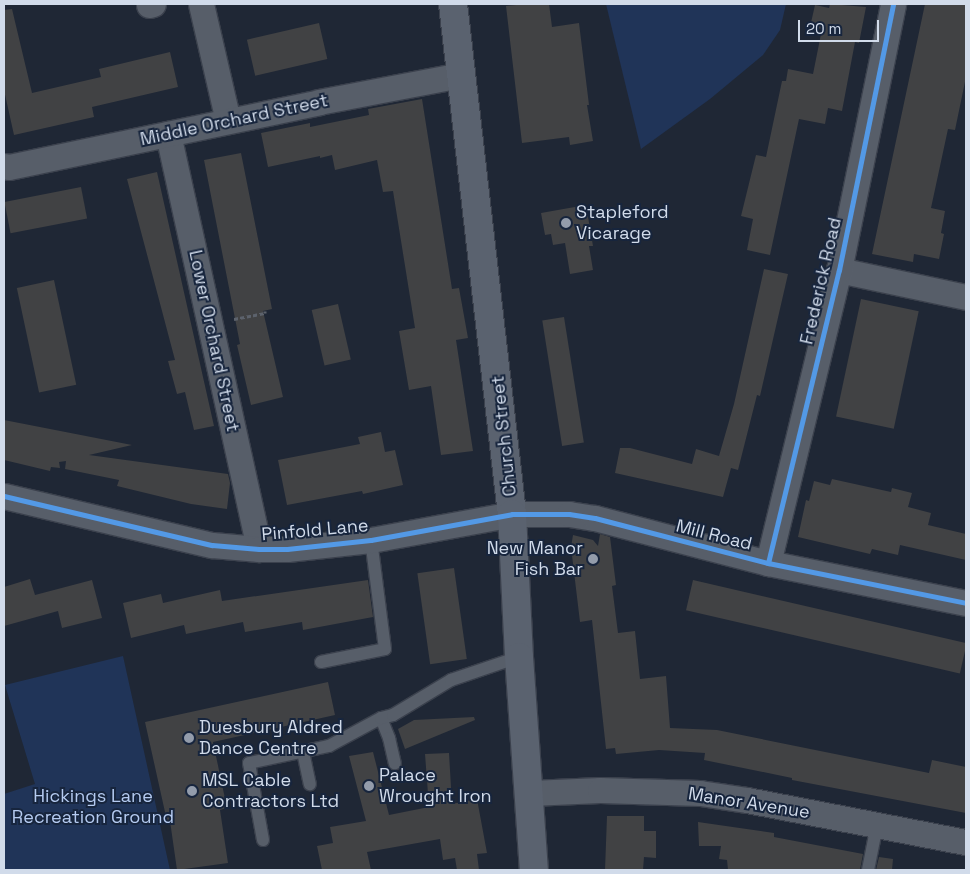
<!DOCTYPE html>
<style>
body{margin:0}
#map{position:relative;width:970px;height:874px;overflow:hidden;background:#1f2735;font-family:"Space Grotesk",sans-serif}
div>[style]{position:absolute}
.green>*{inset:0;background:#203458}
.building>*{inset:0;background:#414244;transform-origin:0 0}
.path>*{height:3px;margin-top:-1.5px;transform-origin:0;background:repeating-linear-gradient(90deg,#5c626c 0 4px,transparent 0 6.5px)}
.roads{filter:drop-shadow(1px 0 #3b414d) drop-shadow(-1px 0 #3b414d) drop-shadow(0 1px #3b414d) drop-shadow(0 -1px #3b414d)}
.service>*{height:12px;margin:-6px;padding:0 6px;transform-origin:6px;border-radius:6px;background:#575e69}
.minor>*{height:25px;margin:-12.5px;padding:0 12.5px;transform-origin:12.5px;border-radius:12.5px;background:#575e69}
.secondary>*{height:28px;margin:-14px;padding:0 14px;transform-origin:14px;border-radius:14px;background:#5a626f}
.cycleway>*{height:5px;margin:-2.5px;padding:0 2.5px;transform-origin:2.5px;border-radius:2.5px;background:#5399e6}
.dots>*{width:14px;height:14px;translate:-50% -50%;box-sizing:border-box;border:2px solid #17253d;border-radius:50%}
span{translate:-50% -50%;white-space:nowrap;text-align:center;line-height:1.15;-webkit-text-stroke:4px #17253d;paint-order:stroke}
.street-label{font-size:18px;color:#d1dbea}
.poi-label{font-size:18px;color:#d1dbea}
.left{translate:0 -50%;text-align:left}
.right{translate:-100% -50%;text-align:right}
.park-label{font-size:18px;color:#b5cbf1}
.frame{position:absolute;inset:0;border:5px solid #d1dbea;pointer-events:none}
.scale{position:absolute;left:798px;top:20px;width:81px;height:22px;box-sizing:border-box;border:2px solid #d1dbea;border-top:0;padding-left:6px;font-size:15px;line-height:18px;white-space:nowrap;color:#d1dbea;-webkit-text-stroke:4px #17253d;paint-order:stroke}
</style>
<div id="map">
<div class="green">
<div style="clip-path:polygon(606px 4px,786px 4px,780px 30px,763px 55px,710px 99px,641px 149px)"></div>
<div style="clip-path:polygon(123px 656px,170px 870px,4px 870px,4px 794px,35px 784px,5px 685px)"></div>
</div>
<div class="building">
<div style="clip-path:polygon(527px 4px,549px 4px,552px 27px,579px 23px,589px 105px,587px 105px,593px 141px,570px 145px,569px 137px,522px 143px,506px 6px)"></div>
<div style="clip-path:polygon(830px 4px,866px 7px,859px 43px,855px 42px,842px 111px,828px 108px,825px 124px,799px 119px,770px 255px,747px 250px,753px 219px,741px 216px,756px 155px,766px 157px,782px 81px,786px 81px,788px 69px,813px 74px,822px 29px,810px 27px,815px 5px,829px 8px)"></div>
<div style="clip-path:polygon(925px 4px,966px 4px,966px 77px,955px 130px,948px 129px,931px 208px,945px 211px,941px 233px,944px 234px,939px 259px,914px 254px,913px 262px,872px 254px)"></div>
<div style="clip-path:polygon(12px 9px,32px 93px,101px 77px,99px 69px,170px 52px,178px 87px,92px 107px,94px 117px,14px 135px,4px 90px,4px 10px)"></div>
<div style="left:319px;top:23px;width:37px;height:74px;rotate:77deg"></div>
<div style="clip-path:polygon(422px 99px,452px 289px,459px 288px,468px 338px,456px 340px,473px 451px,441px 455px,431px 386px,409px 390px,399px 331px,415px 328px,393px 191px,383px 192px,377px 160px,335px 170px,332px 155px,320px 158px,320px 156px,268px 167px,261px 133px,310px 123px,310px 127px,369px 115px,368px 109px)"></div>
<div style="clip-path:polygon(241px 153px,272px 309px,263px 311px,283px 397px,251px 405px,237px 345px,240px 344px,204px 160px)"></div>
<div style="clip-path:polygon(157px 172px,214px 426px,194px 430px,185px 392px,177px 394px,168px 361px,175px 360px,127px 179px)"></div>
<div style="left:81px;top:187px;width:32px;height:78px;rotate:79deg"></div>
<div style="clip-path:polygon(586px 205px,593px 246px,589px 246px,593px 270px,570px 274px,565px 243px,553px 245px,551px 234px,545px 235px,541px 213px)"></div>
<div style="clip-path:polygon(764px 269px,788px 274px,760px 396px,757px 395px,738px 470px,731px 468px,723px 497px,615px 473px,620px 448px,630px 448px,692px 464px,696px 449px,719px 456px,734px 404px)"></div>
<div style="left:54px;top:280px;width:107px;height:38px;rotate:78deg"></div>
<div style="left:861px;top:299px;width:59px;height:120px;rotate:12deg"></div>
<div style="left:338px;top:304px;width:57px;height:27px;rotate:77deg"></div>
<div style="left:564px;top:317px;width:127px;height:22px;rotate:81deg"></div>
<div style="clip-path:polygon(4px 420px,132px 445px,89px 455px,228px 474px,230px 483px,227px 509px,191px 504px,117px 486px,119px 480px,65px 469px,66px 461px,59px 462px,60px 468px,51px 467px,50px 471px,4px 460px)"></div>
<div style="clip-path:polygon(381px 432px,385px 452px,395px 450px,403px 485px,363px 494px,362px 491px,287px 505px,278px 460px,360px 444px,358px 437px)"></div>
<div style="clip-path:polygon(832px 479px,891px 492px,892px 488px,912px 493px,908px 507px,931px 513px,928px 525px,966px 534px,966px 560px,900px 545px,898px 555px,872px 549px,870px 554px,798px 537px,806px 500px,809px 501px,814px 481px,830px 485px)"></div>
<div style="clip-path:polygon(600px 534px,610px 537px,616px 585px,612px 586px,618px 633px,635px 631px,640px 679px,666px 676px,670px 728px,717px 730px,929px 773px,932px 760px,966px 767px,966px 813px,792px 780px,792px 778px,704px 760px,705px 753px,659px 750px,616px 754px,615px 748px,606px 749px,592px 620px,580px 622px,571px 547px,573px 535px,593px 540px,598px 546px)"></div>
<div style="left:454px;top:568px;width:92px;height:37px;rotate:82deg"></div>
<div style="clip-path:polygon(30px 579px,35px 595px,92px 580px,102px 618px,62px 628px,58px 611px,4px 626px,4px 587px)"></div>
<div style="clip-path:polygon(368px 580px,373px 617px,303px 630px,302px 622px,245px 632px,243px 622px,186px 634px,184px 625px,131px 638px,123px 603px,161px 594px,163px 603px,220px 590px,222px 601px)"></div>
<div style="left:693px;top:580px;width:281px;height:31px;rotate:13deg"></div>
<div style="clip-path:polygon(328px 682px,335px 715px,213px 742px,227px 808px,220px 810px,228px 863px,177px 870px,170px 821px,167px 821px,145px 722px)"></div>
<div style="clip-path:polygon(474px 717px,475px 720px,405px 749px,398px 729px,414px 720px)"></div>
<div style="clip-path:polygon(373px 752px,389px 815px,429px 807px,425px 754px,449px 753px,452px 804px,477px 799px,487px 853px,477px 854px,479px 870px,457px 870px,455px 858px,443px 860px,440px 839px,367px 852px,371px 870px,322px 870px,317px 846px,333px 843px,330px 827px,366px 821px,349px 756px)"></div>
<div style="clip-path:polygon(607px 816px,644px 816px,644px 831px,656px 831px,656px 858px,644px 857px,643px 870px,605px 870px)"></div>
<div style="clip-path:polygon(698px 822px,774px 833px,774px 837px,863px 854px,860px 870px,728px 870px,727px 860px,719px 859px,721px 846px,699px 846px)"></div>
<div style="clip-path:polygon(879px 857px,893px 859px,892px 870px,876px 870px)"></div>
</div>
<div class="path">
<div style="left:234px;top:319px;width:32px;rotate:-11deg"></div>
<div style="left:265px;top:313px;width:2px;rotate:-90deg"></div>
</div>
<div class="roads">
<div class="service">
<div style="left:321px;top:662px;width:65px;rotate:-11.5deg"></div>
<div style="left:385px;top:649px;width:110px;rotate:-97.3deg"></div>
<div style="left:381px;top:718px;width:22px;rotate:68deg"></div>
<div style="left:389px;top:738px;width:26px;rotate:77deg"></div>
<div style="left:303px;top:752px;width:33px;rotate:78deg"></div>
<div style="left:263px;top:840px;width:78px;rotate:-100.3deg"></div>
<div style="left:249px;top:763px;width:82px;rotate:-12deg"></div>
<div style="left:329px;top:746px;width:59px;rotate:-28.3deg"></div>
<div style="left:381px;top:718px;width:12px;rotate:-14deg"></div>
<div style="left:393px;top:715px;width:68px;rotate:-31.1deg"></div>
<div style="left:451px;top:680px;width:72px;rotate:-18.7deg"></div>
<div style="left:868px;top:870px;width:46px;rotate:-78.7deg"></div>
</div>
<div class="minor">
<div style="left:201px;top:4px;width:120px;rotate:77deg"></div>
<div style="left:149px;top:5px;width:4px;rotate:-14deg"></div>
<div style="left:168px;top:134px;width:425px;rotate:77.6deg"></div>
<div style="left:4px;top:166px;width:5px;rotate:11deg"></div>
<div style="left:9px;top:167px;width:317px;rotate:-11.8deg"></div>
<div style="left:319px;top:102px;width:144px;rotate:-10.8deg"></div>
<div style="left:839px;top:270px;width:130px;rotate:12deg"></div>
<div style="left:4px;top:496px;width:214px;rotate:13.3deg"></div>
<div style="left:212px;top:545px;width:47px;rotate:4.9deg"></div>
<div style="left:259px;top:549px;width:28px"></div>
<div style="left:287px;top:549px;width:84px;rotate:-6.1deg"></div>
<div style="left:371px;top:540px;width:143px;rotate:-10.4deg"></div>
<div style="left:512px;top:514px;width:57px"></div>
<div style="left:569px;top:514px;width:26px;rotate:9deg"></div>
<div style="left:595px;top:518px;width:179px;rotate:14.6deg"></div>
<div style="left:768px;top:563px;width:202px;rotate:11.4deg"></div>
<div style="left:768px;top:563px;width:301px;rotate:-76.4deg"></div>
<div style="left:839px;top:270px;width:271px;rotate:-78.5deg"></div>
<div style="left:530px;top:793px;width:70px;rotate:-2.5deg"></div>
<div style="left:600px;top:790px;width:100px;rotate:1.7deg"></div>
<div style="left:700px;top:793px;width:48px;rotate:8.5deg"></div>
<div style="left:747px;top:800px;width:223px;rotate:10.9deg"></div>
</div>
<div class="secondary">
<div style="left:453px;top:4px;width:513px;rotate:83.4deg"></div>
<div style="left:512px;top:514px;width:143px;rotate:87.2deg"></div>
<div style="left:519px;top:657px;width:214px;rotate:86deg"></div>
</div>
</div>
<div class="cycleway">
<div style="left:4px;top:496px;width:214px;rotate:13.3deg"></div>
<div style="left:212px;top:545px;width:47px;rotate:4.9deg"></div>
<div style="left:259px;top:549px;width:28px"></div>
<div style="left:287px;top:549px;width:84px;rotate:-6.1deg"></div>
<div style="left:371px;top:540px;width:143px;rotate:-10.4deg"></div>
<div style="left:512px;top:514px;width:57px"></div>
<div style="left:569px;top:514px;width:26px;rotate:9deg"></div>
<div style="left:595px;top:518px;width:179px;rotate:14.6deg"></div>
<div style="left:768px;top:563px;width:202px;rotate:11.4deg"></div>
<div style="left:768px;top:563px;width:301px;rotate:-76.4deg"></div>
<div style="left:839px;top:270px;width:271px;rotate:-78.5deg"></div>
</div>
<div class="dots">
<div style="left:566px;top:223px;background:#939cab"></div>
<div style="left:593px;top:559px;background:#939cab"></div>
<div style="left:189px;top:738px;background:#939cab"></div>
<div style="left:369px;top:786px;background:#939cab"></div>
<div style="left:192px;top:791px;background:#939cab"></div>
</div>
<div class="street-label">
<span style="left:234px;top:120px;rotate:-12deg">Middle Orchard Street</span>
<span style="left:821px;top:281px;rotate:-77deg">Frederick Road</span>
<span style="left:214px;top:341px;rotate:78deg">Lower Orchard Street</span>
<span style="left:504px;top:436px;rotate:-96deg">Church Street</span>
<span style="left:315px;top:530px;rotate:-5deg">Pinfold Lane</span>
<span style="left:714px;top:535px;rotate:14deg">Mill Road</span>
<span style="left:749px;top:803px;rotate:9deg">Manor Avenue</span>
</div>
<div class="poi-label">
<span class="left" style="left:576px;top:223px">Stapleford<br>Vicarage</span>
<span class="right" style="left:583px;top:559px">New Manor<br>Fish Bar</span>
<span class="left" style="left:199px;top:738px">Duesbury Aldred<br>Dance Centre</span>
<span class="left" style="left:379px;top:786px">Palace<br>Wrought Iron</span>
<span class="left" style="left:202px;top:791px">MSL Cable<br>Contractors Ltd</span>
</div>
<div class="park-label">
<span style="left:93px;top:807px">Hickings Lane<br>Recreation Ground</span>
</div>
<div class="frame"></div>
<div class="scale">20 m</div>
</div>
